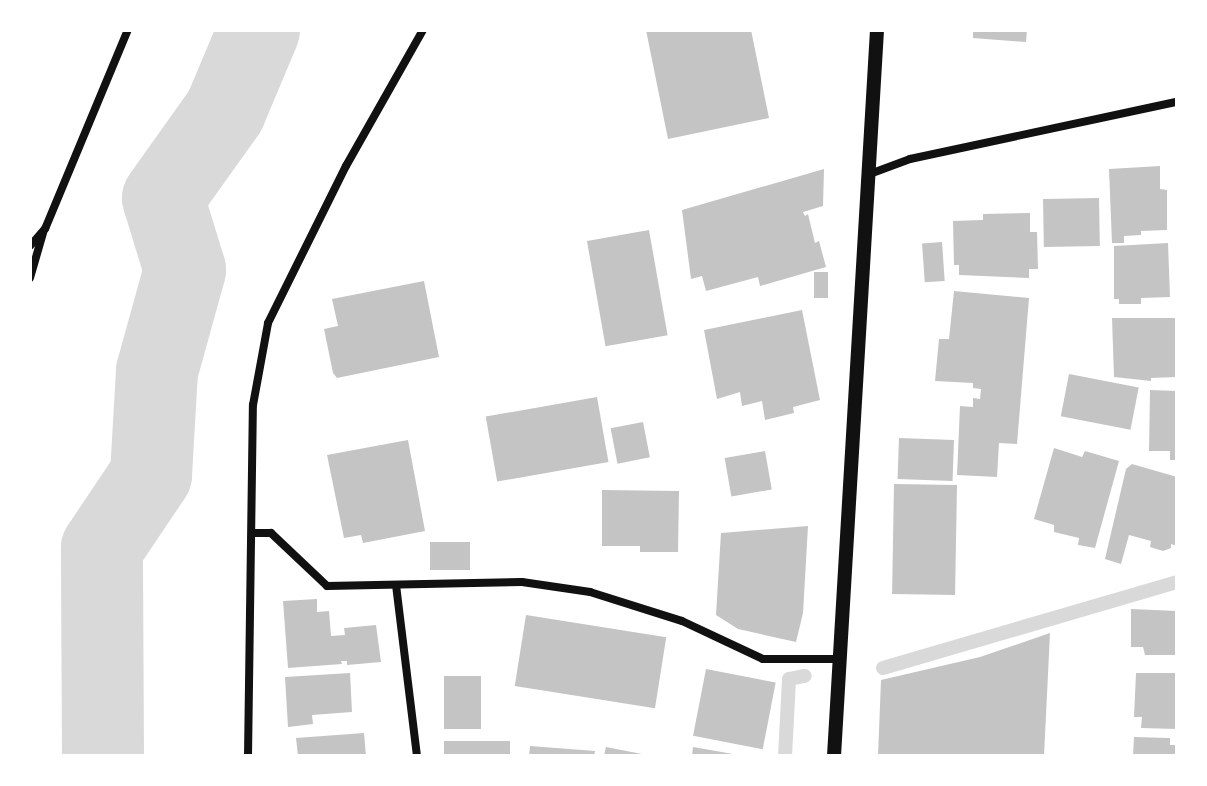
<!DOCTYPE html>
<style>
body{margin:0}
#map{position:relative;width:1207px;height:786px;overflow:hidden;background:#fff;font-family:"DM Sans",sans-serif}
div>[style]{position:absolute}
.stream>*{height:14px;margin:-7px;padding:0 7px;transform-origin:7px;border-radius:7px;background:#d9d9d9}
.river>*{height:82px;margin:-41px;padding:0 41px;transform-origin:41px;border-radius:41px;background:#d9d9d9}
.building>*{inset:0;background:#c4c4c4;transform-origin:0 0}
.minor>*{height:8px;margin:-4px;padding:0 4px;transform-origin:4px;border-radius:4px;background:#111}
.tertiary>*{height:14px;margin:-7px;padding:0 7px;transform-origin:7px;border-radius:7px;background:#111}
span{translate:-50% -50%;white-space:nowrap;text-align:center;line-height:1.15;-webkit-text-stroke:6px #fff;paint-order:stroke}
.frame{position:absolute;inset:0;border:32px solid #fff;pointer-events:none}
</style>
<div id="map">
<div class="stream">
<div style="left:883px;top:668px;width:306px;rotate:-16.3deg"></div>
<div style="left:785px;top:756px;width:77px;rotate:-87deg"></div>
<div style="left:789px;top:679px;width:16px;rotate:-11deg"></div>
</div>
<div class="river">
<div style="left:103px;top:756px;width:208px;rotate:-90.3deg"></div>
<div style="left:102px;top:548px;width:88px;rotate:-56.1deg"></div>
<div style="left:151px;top:475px;width:104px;rotate:-86.7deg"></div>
<div style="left:157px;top:371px;width:105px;rotate:-74.5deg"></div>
<div style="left:185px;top:270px;width:75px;rotate:-107deg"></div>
<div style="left:163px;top:198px;width:107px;rotate:-54.5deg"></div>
<div style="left:225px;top:111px;width:88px;rotate:-67.2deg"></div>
</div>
<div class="building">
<div style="clip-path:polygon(646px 30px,751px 30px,769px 118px,668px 139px)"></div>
<div style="clip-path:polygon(973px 30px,1027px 30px,1026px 42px,973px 38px)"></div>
<div style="clip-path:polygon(1160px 166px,1160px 189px,1167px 190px,1167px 230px,1141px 231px,1141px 235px,1124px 236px,1124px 243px,1112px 243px,1109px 169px)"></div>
<div style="clip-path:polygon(824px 169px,823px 206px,803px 212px,805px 216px,808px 214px,815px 243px,819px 241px,826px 267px,760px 286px,758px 277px,706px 291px,702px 276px,691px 279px,682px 210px)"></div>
<div style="left:1099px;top:198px;width:48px;height:56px;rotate:89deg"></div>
<div style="clip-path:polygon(1030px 213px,1030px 232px,1037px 232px,1038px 269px,1029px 269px,1029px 278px,959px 275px,959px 265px,954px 265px,953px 221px,983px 220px,983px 214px)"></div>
<div style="left:649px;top:230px;width:107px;height:63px;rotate:80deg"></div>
<div style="left:942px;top:242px;width:39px;height:20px;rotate:86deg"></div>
<div style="clip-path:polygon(1168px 243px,1170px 297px,1141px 298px,1141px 304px,1119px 304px,1119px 299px,1114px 299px,1114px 246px)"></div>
<div style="left:814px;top:272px;width:14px;height:26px"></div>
<div style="clip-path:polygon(424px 281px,439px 357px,337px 378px,333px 373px,324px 329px,338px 326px,332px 299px)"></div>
<div style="clip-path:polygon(954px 291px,1029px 298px,1017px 444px,999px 443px,997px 477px,957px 475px,960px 406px,973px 407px,973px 398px,980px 399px,981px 389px,973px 388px,973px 383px,935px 381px,939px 339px,949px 339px)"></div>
<div style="clip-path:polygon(802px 310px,820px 400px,793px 407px,794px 413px,765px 420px,762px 401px,742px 406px,740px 392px,717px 399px,704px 330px)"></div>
<div style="clip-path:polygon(1112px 318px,1177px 318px,1177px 377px,1151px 378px,1151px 381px,1114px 377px)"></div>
<div style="left:1069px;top:374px;width:71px;height:43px;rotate:11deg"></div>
<div style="clip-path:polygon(1150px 390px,1177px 391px,1177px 460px,1170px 460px,1170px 451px,1149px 451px)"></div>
<div style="left:597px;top:397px;width:66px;height:113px;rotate:80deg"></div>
<div style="left:643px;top:422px;width:36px;height:33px;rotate:79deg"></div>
<div style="left:899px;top:438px;width:55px;height:41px;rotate:2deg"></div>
<div style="clip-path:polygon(408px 440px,425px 531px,363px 543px,361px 535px,344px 538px,327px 455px)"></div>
<div style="clip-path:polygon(1054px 448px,1082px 457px,1085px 451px,1119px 461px,1095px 548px,1078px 545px,1079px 538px,1054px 532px,1054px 525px,1034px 519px)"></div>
<div style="left:765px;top:451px;width:39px;height:41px;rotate:80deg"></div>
<div style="clip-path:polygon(1132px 464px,1177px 477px,1177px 546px,1171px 544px,1171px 548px,1163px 551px,1150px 547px,1151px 541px,1129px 535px,1121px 564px,1105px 559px,1126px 469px)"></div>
<div style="left:894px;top:484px;width:63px;height:110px;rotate:1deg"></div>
<div style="clip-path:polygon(602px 490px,679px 491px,678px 552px,640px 552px,640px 546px,602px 546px)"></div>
<div style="clip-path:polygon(808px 526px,803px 613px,796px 642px,738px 629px,716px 615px,721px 533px)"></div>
<div style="left:430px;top:542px;width:40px;height:28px"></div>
<div style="clip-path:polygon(317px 599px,317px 612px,329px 611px,331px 636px,345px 635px,344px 628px,376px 625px,381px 662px,347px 665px,347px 661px,341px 661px,342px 664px,288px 668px,283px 601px)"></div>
<div style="clip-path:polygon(1131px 609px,1177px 611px,1177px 655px,1145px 655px,1143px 647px,1131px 647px)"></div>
<div style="left:526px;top:615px;width:142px;height:72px;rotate:9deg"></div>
<div style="clip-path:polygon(1050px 633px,1044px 756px,878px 756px,881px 680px,980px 657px)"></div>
<div style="left:706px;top:669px;width:71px;height:68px;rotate:11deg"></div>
<div style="clip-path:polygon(350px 673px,352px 712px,312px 715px,313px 724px,288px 727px,285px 677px)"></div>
<div style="clip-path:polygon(1136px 673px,1177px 673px,1177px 729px,1141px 728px,1142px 717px,1134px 717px)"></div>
<div style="left:444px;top:676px;width:37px;height:53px"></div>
<div style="clip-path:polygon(364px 733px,366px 756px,298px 756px,296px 738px)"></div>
<div style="clip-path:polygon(1134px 737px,1170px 738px,1170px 745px,1177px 745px,1177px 756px,1133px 756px)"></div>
<div style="left:444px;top:741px;width:66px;height:15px"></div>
<div style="clip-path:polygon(530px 746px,595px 751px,594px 756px,529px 756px)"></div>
<div style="clip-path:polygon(606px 747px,647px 755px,647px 756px,604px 756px)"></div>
<div style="clip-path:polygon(693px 747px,733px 754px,732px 756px,692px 756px)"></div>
</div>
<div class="minor">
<div style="left:867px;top:175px;width:46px;rotate:-20.4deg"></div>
<div style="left:910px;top:159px;width:273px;rotate:-12.1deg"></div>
<div style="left:30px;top:246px;width:23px;rotate:-49deg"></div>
<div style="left:45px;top:229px;width:216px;rotate:-67.4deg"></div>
<div style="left:30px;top:278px;width:47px;rotate:-73.9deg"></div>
<div style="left:252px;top:533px;width:19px"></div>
<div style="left:271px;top:533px;width:77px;rotate:43.4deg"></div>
<div style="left:327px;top:586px;width:195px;rotate:-1.2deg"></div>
<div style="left:522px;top:582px;width:69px;rotate:8.4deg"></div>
<div style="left:590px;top:592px;width:96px;rotate:17.5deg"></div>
<div style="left:682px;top:621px;width:89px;rotate:25.1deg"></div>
<div style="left:763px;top:659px;width:77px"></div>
<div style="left:396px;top:585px;width:172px;rotate:83deg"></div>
<div style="left:248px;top:756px;width:351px;rotate:-89.2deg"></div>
<div style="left:253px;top:405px;width:83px;rotate:-79.6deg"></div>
<div style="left:268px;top:323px;width:175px;rotate:-63.6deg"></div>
<div style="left:346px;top:166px;width:156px;rotate:-60.5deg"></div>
</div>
<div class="tertiary">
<div style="left:834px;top:756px;width:727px;rotate:-86.61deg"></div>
</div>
<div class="frame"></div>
</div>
